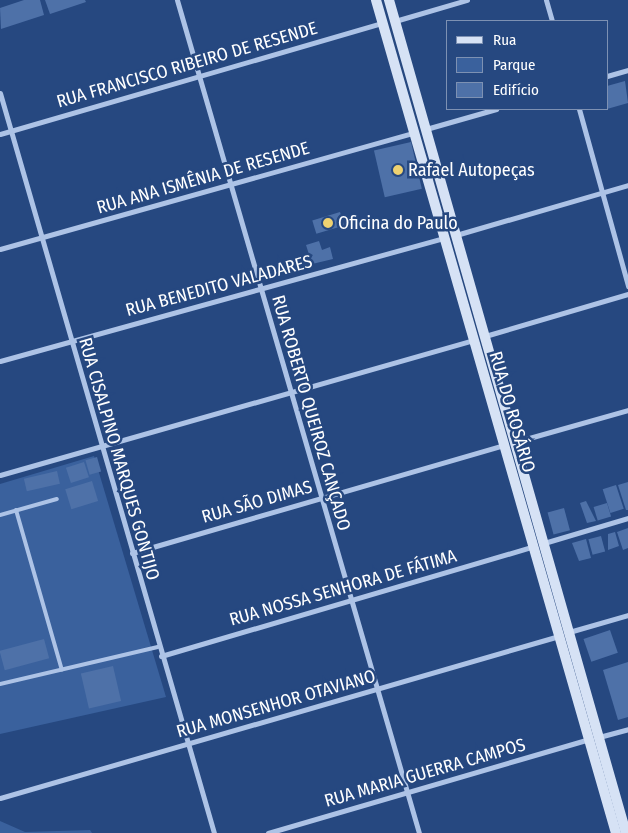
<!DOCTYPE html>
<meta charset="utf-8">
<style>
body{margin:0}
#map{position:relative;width:628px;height:833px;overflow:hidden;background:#264880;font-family:"Fira Sans Condensed",sans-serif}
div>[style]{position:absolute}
.green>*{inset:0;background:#3a619d}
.building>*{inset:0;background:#4e71a8;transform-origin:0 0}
.service>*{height:4px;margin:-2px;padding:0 2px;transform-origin:2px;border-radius:2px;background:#adc3e6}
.minor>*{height:5px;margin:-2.5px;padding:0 2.5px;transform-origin:2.5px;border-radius:2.5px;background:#adc3e6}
.secondary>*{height:10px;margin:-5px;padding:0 5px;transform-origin:5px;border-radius:5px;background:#d6e2f5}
.dots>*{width:14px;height:14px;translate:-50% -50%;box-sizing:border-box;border:2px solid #264880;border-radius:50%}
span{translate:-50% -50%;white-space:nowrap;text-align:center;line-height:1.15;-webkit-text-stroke:5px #264880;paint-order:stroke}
.street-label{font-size:18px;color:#fff}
.poi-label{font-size:18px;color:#fff}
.left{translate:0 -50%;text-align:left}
.legend{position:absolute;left:446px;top:20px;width:162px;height:90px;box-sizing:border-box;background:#264880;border:1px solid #7d91b3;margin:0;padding:6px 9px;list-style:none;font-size:15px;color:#fff}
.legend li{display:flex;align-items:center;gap:10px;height:25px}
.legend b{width:25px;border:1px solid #7d91b3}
</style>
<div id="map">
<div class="green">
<div style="clip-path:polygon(94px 456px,166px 697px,0 734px,0 484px)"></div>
<div style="clip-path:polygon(0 821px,25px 832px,90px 830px,92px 833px,0 833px)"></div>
</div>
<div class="building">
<div style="clip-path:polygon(24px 0,40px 0,44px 15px,1px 29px,0 8px)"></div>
<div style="clip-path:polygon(45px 0,85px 0,86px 2px,50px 14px)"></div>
<div style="clip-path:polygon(625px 81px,628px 103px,607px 109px,607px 86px)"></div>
<div style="left:411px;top:142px;width:48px;height:38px;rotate:77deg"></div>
<div style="left:340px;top:212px;width:14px;height:29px;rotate:73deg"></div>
<div style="clip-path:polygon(319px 241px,322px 250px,330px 247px,333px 259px,312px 264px,306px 245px)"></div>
<div style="left:97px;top:457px;width:15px;height:12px;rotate:74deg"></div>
<div style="left:84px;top:462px;width:16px;height:19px;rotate:72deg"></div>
<div style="left:57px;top:471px;width:13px;height:34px;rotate:77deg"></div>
<div style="left:92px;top:481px;width:21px;height:28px;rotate:73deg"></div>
<div style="clip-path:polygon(628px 482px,628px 510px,626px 510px,618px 485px)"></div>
<div style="left:616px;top:485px;width:25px;height:14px;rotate:72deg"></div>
<div style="clip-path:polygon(586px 501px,596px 521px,587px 523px,580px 503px)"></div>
<div style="left:607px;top:503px;width:14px;height:14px;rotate:73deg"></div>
<div style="left:564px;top:508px;width:23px;height:17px;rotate:75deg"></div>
<div style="clip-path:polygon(628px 528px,628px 548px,623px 550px,617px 532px)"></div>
<div style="clip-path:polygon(615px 532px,619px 546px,608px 550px,608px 534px)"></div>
<div style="left:601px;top:536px;width:16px;height:13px;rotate:75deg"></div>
<div style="clip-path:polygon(586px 539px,591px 558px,579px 561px,572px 543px)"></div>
<div style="left:610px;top:630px;width:24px;height:28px;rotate:71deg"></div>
<div style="left:44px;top:639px;width:20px;height:46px;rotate:75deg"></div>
<div style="clip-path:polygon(628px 662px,628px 717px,618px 720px,603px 670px)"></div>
<div style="left:113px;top:666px;width:36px;height:33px;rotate:77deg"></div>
</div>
<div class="service">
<div style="left:16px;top:510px;width:166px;rotate:74deg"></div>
<div style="left:0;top:515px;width:59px;rotate:-15.7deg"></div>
<div style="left:0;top:684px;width:162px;rotate:-13.2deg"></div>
</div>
<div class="minor">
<div style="left:177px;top:0;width:867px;rotate:73.8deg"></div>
<div style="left:546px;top:0;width:22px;rotate:74deg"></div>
<div style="left:395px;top:21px;width:75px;rotate:-16.3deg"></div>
<div style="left:607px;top:76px;width:22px;rotate:-16deg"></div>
<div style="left:0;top:93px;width:770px;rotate:73.87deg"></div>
<div style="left:579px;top:109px;width:184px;rotate:74.5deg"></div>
<div style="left:426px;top:129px;width:73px;rotate:-15.9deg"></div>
<div style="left:0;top:134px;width:398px;rotate:-16.2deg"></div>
<div style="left:456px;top:235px;width:179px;rotate:-16.2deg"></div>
<div style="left:0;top:249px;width:430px;rotate:-15.7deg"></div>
<div style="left:485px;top:336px;width:149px;rotate:-16.4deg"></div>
<div style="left:0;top:361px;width:461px;rotate:-15.5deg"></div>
<div style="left:515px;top:442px;width:117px;rotate:-15.8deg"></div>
<div style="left:0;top:475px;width:493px;rotate:-15.9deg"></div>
<div style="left:544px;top:543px;width:88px;rotate:-16.6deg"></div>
<div style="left:132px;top:553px;width:387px;rotate:-16.2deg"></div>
<div style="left:569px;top:632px;width:61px;rotate:-16.1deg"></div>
<div style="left:161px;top:656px;width:389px;rotate:-16.4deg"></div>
<div style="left:599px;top:737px;width:30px;rotate:-15deg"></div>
<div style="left:0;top:798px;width:582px;rotate:-16.16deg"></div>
<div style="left:268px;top:833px;width:334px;rotate:-16.3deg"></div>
</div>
<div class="secondary">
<div style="left:376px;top:0;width:867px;rotate:73.93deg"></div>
<div style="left:389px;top:0;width:866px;rotate:74.12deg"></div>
</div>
<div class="dots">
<div style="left:398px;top:170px;background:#efd271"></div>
<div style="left:328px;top:223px;background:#efd271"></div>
</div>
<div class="street-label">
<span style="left:187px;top:65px;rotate:-16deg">RUA FRANCISCO RIBEIRO DE RESENDE</span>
<span style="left:203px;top:178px;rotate:-16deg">RUA ANA ISMÊNIA DE RESENDE</span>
<span style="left:219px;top:286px;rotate:-15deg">RUA BENEDITO VALADARES</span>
<span style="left:512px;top:412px;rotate:74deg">RUA DO ROSÁRIO</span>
<span style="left:311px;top:413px;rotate:74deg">RUA ROBERTO QUEIROZ CANÇADO</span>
<span style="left:119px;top:459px;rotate:74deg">RUA CISALPINO MARQUES GONTIJO</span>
<span style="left:257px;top:502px;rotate:-16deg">RUA SÃO DIMAS</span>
<span style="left:343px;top:588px;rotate:-16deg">RUA NOSSA SENHORA DE FÁTIMA</span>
<span style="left:276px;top:704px;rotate:-16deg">RUA MONSENHOR OTAVIANO</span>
<span style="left:425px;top:773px;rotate:-16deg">RUA MARIA GUERRA CAMPOS</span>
</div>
<div class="poi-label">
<span class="left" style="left:408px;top:170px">Rafael Autopeças</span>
<span class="left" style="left:338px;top:223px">Oficina do Paulo</span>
</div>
<ul class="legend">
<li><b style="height:6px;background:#d6e2f5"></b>Rua</li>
<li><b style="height:14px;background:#3a619d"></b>Parque</li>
<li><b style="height:14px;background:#4e71a8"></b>Edifício</li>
</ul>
</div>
